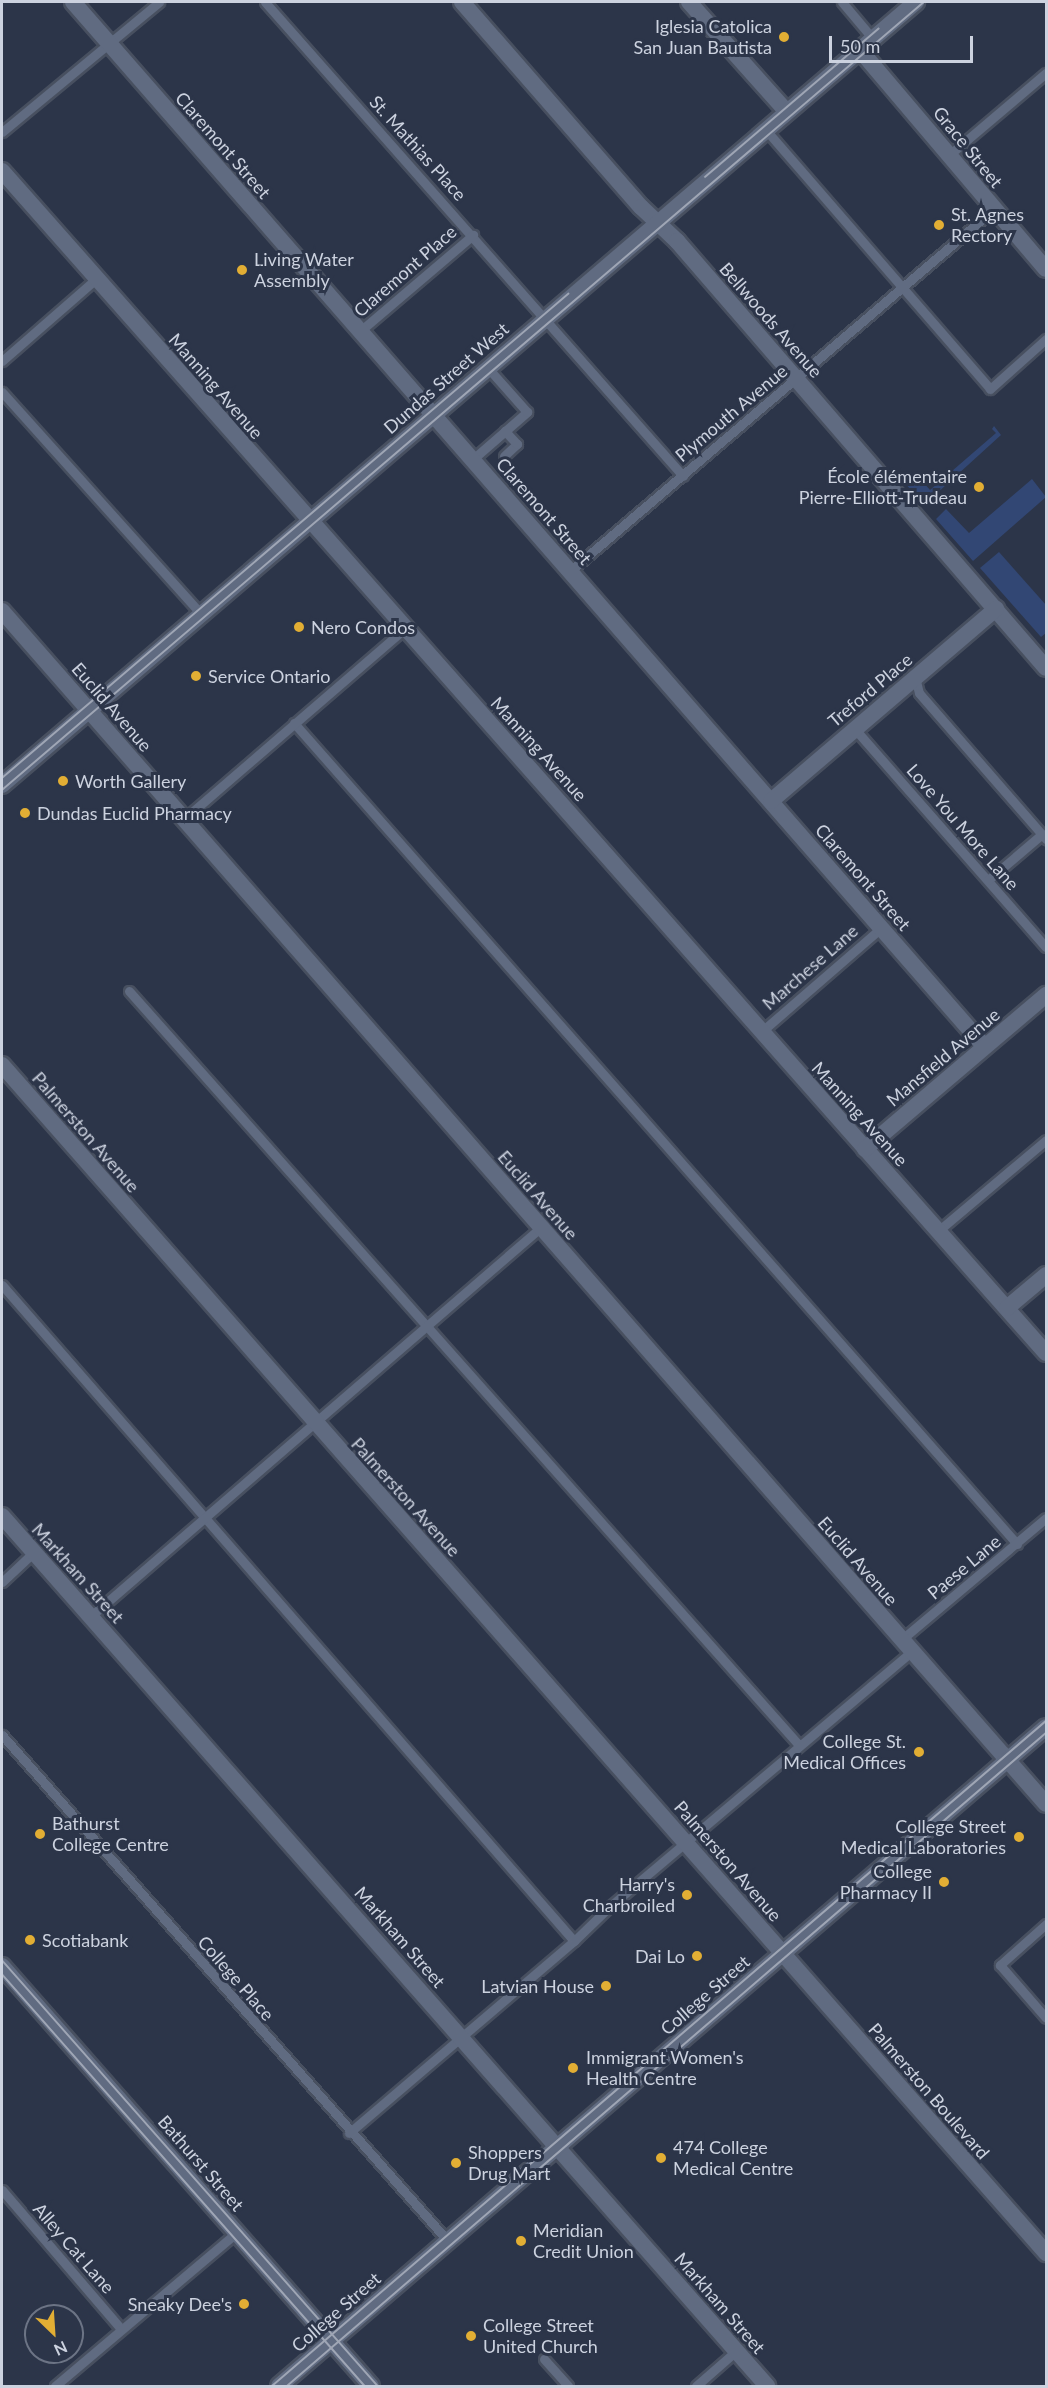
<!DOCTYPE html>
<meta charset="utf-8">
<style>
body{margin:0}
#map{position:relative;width:1048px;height:2388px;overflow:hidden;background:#2c3549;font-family:Lato,sans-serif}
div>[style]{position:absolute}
.green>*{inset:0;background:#324774}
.roads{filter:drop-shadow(2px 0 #485060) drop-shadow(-2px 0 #485060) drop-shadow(0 2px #485060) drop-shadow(0 -2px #485060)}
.service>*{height:9px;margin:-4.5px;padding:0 4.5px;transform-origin:4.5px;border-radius:4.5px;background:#606b81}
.minor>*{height:16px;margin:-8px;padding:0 8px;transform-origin:8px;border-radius:8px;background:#606b81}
.secondary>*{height:16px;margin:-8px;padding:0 8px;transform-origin:8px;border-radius:8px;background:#606b81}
.tram>*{height:1.5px;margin:-0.75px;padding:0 0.75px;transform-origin:0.75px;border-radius:0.75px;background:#9fa6b5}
.dots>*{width:16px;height:16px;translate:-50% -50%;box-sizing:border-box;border:3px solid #2c3549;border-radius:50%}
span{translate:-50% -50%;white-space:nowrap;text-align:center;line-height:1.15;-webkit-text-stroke:6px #2c3549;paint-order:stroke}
.poi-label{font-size:18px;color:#ccd2df}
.right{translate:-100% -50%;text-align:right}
.left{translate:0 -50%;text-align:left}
.street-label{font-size:18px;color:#ccd2df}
.frame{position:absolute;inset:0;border:3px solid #ccd2df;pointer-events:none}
.north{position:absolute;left:24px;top:2304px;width:60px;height:60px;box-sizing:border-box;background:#2c3549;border:2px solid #6c7485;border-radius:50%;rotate:155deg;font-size:16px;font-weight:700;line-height:24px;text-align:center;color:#ccd2df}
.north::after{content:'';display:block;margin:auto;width:21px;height:27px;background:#e2ae34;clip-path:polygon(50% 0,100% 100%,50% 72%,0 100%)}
.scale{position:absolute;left:829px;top:36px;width:144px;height:27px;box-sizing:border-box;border:3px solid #ccd2df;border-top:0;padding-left:8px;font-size:18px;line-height:21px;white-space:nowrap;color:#ccd2df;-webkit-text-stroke:4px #2c3549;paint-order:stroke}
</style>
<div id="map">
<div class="green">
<div style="clip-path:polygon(994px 426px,1001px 435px,924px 505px,904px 482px,917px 475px,930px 490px,996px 433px,992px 429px)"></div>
<div style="clip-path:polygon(1032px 479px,1046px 497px,973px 561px,936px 519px,946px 509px,969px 533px)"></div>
<div style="clip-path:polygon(999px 552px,1046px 605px,1046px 633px,1041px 637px,980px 568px)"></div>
</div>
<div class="roads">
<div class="service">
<div style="left:265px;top:2px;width:632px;rotate:48.59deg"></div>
<div style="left:842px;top:2px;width:48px;rotate:50deg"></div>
<div style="left:766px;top:130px;width:342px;rotate:49.1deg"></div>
<div style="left:990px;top:389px;width:75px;rotate:-41.8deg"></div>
<div style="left:2px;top:132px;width:204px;rotate:-39.6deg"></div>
<div style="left:948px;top:156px;width:128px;rotate:-40.3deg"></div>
<div style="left:359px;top:332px;width:150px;rotate:-40.4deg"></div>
<div style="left:2px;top:361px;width:126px;rotate:-41.1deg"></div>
<div style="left:2px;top:392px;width:298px;rotate:48.1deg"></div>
<div style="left:504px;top:456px;width:18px;rotate:-43deg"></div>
<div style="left:517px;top:444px;width:18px;rotate:-133deg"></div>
<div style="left:473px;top:459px;width:72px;rotate:-41deg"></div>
<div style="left:527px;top:412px;width:59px;rotate:-131.6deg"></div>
<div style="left:570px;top:571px;width:558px;rotate:-40.49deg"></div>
<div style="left:915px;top:677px;width:16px;rotate:76deg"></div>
<div style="left:919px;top:693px;width:194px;rotate:49deg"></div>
<div style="left:294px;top:723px;width:1094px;rotate:48.63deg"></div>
<div style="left:854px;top:728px;width:291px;rotate:48.8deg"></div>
<div style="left:184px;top:819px;width:291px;rotate:-40.8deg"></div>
<div style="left:988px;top:880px;width:71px;rotate:-40.4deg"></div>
<div style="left:129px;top:991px;width:1009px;rotate:48.38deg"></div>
<div style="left:761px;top:1032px;width:159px;rotate:-40.9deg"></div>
<div style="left:938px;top:1231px;width:141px;rotate:-40.1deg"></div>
<div style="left:2px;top:1285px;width:870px;rotate:48.91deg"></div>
<div style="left:2px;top:1582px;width:44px;rotate:-43.2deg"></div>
<div style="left:91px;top:1616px;width:593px;rotate:-40.83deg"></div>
<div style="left:901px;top:1640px;width:189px;rotate:-40.1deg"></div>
<div style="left:2px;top:1735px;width:675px;rotate:48.61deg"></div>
<div style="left:1046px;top:1924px;width:62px;rotate:138.3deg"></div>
<div style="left:1000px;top:1965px;width:70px;rotate:49deg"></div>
<div style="left:349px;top:2133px;width:296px;rotate:-40.5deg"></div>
<div style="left:574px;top:1941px;width:47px;rotate:-44.1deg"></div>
<div style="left:608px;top:1908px;width:397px;rotate:-40.2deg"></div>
<div style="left:2px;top:2190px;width:183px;rotate:49.4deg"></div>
<div style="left:544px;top:2359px;width:36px;rotate:48deg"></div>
<div style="left:55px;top:2386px;width:237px;rotate:-40.2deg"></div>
<div style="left:696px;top:2386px;width:53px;rotate:-41.2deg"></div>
</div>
<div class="minor">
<div style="left:73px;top:2px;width:1386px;rotate:48.89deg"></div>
<div style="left:462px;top:2px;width:272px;rotate:48.9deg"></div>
<div style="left:641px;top:207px;width:50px;rotate:43.4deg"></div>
<div style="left:677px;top:241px;width:564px;rotate:49.17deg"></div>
<div style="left:689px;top:2px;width:147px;rotate:48.3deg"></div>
<div style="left:860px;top:50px;width:287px;rotate:49.7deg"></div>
<div style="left:2px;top:171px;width:1577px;rotate:48.55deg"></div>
<div style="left:2px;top:611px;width:1585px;rotate:48.81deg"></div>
<div style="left:771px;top:801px;width:296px;rotate:-40.5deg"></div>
<div style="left:2px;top:1065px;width:1582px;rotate:48.69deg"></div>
<div style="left:865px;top:1149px;width:238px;rotate:-40.4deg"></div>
<div style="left:1007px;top:1308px;width:51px;rotate:-40.2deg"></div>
<div style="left:2px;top:1516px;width:1159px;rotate:48.67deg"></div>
</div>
<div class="secondary">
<div style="left:2px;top:785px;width:1204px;rotate:-40.59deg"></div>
<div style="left:2px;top:1966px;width:559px;rotate:48.7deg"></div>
<div style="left:279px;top:2386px;width:1011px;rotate:-40.67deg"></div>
</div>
</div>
<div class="tram">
<div style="left:705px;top:177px;width:228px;rotate:-40.5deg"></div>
<div style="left:2px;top:778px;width:745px;rotate:-40.53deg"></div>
<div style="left:2px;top:790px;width:1213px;rotate:-40.52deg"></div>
<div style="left:2px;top:1960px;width:568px;rotate:48.57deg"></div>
<div style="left:2px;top:1974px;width:549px;rotate:48.62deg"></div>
<div style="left:272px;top:2386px;width:1020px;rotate:-40.67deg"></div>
<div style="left:287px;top:2386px;width:1001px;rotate:-40.71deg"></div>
</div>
<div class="dots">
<div style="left:784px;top:37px;background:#e2ae34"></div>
<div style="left:939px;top:225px;background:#e2ae34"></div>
<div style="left:242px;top:270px;background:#e2ae34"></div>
<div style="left:979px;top:487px;background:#e2ae34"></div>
<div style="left:299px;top:627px;background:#e2ae34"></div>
<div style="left:196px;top:676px;background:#e2ae34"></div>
<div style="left:63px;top:781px;background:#e2ae34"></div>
<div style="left:25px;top:813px;background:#e2ae34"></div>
<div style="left:919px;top:1752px;background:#e2ae34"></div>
<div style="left:40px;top:1834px;background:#e2ae34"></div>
<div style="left:1019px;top:1837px;background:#e2ae34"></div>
<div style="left:944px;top:1882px;background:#e2ae34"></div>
<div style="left:687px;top:1895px;background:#e2ae34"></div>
<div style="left:30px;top:1940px;background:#e2ae34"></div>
<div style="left:697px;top:1956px;background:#e2ae34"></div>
<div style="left:606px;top:1986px;background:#e2ae34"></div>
<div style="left:573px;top:2068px;background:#e2ae34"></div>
<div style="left:661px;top:2158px;background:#e2ae34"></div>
<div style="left:456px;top:2163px;background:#e2ae34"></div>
<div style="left:521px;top:2241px;background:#e2ae34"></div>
<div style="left:244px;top:2304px;background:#e2ae34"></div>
<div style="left:471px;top:2336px;background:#e2ae34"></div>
</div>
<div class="poi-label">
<span class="right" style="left:772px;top:37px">Iglesia Catolica<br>San Juan Bautista</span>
<span class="left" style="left:951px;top:225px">St. Agnes<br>Rectory</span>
<span class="left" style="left:254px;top:270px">Living Water<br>Assembly</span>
<span class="right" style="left:967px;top:487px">École élémentaire<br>Pierre-Elliott-Trudeau</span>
<span class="left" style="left:311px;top:627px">Nero Condos</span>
<span class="left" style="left:208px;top:676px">Service Ontario</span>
<span class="left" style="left:75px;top:781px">Worth Gallery</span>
<span class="left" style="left:37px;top:813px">Dundas Euclid Pharmacy</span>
<span class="right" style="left:906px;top:1752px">College St.<br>Medical Offices</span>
<span class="left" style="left:52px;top:1834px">Bathurst<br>College Centre</span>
<span class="right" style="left:1006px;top:1837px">College Street<br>Medical Laboratories</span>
<span class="right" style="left:932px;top:1882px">College<br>Pharmacy II</span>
<span class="right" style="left:675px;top:1895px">Harry's<br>Charbroiled</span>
<span class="left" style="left:42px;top:1940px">Scotiabank</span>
<span class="right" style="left:685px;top:1956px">Dai Lo</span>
<span class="right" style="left:594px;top:1986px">Latvian House</span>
<span class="left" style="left:586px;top:2068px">Immigrant Women's<br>Health Centre</span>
<span class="left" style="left:673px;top:2158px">474 College<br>Medical Centre</span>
<span class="left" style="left:468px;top:2163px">Shoppers<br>Drug Mart</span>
<span class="left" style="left:533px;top:2241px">Meridian<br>Credit Union</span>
<span class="right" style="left:232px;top:2304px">Sneaky Dee's</span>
<span class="left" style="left:483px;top:2336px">College Street<br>United Church</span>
</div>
<div class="street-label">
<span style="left:223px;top:145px;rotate:49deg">Claremont Street</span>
<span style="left:968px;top:147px;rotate:51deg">Grace Street</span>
<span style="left:418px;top:148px;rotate:48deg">St. Mathias Place</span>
<span style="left:405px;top:271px;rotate:-41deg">Claremont Place</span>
<span style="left:771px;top:320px;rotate:49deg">Bellwoods Avenue</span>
<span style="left:446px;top:378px;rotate:-41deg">Dundas Street West</span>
<span style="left:216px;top:386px;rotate:49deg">Manning Avenue</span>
<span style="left:731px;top:413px;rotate:-40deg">Plymouth Avenue</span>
<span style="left:544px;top:511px;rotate:49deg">Claremont Street</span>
<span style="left:870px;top:690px;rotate:-40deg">Treford Place</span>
<span style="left:112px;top:707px;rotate:49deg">Euclid Avenue</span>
<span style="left:539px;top:749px;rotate:48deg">Manning Avenue</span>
<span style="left:963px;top:827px;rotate:49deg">Love You More Lane</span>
<span style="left:863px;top:877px;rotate:49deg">Claremont Street</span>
<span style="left:810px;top:967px;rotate:-41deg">Marchese Lane</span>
<span style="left:943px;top:1057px;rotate:-40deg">Mansfield Avenue</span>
<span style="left:860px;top:1114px;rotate:48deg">Manning Avenue</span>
<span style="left:86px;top:1132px;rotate:49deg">Palmerston Avenue</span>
<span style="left:538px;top:1195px;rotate:49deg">Euclid Avenue</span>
<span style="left:406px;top:1497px;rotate:48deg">Palmerston Avenue</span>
<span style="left:858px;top:1561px;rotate:49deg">Euclid Avenue</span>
<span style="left:964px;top:1567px;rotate:-40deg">Paese Lane</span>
<span style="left:78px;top:1573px;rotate:48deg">Markham Street</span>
<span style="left:728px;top:1861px;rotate:49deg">Palmerston Avenue</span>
<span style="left:400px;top:1937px;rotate:49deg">Markham Street</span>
<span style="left:236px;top:1978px;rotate:49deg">College Place</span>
<span style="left:705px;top:1995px;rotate:-41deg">College Street</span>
<span style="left:929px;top:2091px;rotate:49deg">Palmerston Boulevard</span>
<span style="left:201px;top:2163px;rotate:49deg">Bathurst Street</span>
<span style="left:74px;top:2248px;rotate:49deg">Alley Cat Lane</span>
<span style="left:720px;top:2303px;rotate:49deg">Markham Street</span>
<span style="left:336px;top:2312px;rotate:-41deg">College Street</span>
</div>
<div class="frame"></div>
<div class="north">N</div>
<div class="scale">50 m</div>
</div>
